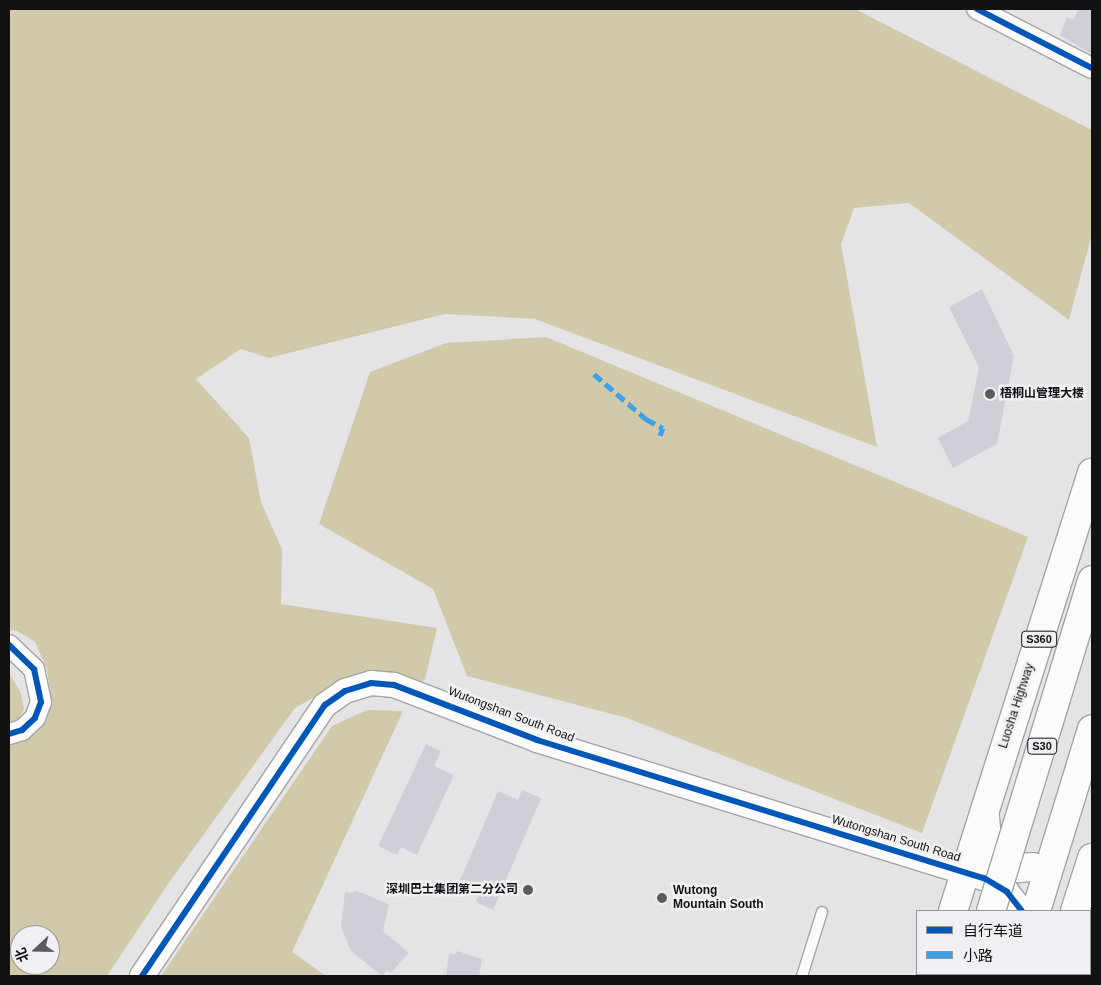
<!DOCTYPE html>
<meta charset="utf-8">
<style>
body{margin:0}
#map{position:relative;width:1101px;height:985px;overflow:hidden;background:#e4e4e6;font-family:Arial,"Noto Sans SC",sans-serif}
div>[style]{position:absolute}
.green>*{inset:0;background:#d0c9aa}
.building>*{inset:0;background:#cfcfd8}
.roads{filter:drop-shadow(1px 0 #a4a4a5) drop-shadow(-1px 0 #a4a4a5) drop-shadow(0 1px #a4a4a5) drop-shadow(0 -1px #a4a4a5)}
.service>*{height:10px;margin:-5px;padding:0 5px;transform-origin:5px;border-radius:5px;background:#fbfbfb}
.minor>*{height:20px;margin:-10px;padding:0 10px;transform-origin:10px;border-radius:10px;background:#fbfbfb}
.tertiary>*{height:24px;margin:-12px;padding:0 12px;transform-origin:12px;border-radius:12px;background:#fbfbfb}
.primary>*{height:28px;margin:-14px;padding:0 14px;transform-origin:14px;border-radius:14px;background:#fbfbfb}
.motorway>*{height:28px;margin:-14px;padding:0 14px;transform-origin:14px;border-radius:14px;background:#fbfbfb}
.bridges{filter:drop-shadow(1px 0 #a4a4a5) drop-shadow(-1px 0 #a4a4a5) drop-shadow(0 1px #a4a4a5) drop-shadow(0 -1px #a4a4a5)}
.motorway-bridge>*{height:28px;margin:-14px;padding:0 14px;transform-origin:14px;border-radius:14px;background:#fbfbfb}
.quiet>*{height:5px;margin-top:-2.5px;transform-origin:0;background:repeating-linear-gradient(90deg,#3da1ea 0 10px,transparent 0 15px)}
.cycleway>*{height:6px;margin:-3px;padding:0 3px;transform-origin:3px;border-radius:3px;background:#0057b8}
.dots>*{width:14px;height:14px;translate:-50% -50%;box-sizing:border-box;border:2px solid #f0f0f4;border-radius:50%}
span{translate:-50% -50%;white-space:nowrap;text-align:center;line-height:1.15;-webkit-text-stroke:5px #f0f0f4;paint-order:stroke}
.shield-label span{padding:1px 4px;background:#f0f0f4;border:1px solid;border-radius:4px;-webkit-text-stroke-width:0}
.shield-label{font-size:11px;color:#121213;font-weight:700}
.poi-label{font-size:12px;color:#121213;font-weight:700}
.left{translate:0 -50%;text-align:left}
.right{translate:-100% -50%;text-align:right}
.street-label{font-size:12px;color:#121213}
.frame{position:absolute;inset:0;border:10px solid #121213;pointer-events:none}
.legend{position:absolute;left:916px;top:910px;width:175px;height:65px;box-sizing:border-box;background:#f0f0f4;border:1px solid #97979a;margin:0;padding:6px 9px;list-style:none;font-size:15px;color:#121213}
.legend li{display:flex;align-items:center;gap:10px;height:25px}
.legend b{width:25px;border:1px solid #97979a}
.north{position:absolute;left:10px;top:925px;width:50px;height:50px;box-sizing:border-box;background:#f0f0f4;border:1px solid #97979a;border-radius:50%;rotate:249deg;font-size:14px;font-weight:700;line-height:20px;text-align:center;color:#121213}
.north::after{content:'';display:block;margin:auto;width:18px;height:22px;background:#5c5c5d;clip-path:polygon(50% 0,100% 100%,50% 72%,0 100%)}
</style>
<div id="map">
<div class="green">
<div style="clip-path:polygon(evenodd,9px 9px,855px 9px,1092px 130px,1092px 234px,1069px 320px,909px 203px,854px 208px,841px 244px,877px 447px,535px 319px,445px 314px,269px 358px,241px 349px,196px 379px,249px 438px,261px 502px,282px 549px,281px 604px,437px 628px,425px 679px,404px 695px,325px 691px,295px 708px,168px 884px,107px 976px,9px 976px,9px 744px,42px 725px,51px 700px,47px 669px,35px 642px,17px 631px,9px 630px,9px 9px,20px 935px,50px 935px,50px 965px,20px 965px,20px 935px)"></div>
<div style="clip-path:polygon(546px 337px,1028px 537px,922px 833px,627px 718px,467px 676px,433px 589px,319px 524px,370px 372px,446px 343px)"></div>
<div style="clip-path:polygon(9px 673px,21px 693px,24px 709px,17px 721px,9px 726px)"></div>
<div style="clip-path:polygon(367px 710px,403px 711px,292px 952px,326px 976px,161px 976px,332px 726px)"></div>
</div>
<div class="building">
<div style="clip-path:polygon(1078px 9px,1092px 9px,1092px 54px,1060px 35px,1067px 17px,1074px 20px)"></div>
<div style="clip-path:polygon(982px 289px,1014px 356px,997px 444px,953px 468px,938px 438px,968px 421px,979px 367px,949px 307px)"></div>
<div style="clip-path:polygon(426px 744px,441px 751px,434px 766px,454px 775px,417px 855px,401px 847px,397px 855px,378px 846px)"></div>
<div style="clip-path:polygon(522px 790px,541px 798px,493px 910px,476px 902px,480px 892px,459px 883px,498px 791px,518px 800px)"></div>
<div style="clip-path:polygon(354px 890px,389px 904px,383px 931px,409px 953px,391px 973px,387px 970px,382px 976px,351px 951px,341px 927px,345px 892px,353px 893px)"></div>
<div style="clip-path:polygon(457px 951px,482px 959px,479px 976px,446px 976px,449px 953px,456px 954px)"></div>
</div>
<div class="roads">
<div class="service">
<div style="left:802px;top:976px;width:67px;rotate:-72.6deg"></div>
</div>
<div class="minor">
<div style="left:977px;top:9px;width:129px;rotate:27.2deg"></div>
<div style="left:9px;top:645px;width:35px;rotate:44deg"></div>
<div style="left:34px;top:669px;width:34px;rotate:78deg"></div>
<div style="left:41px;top:702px;width:17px;rotate:111deg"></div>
<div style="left:35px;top:718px;width:18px;rotate:137deg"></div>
<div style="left:22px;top:730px;width:14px;rotate:163deg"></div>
</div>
<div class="tertiary">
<div style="left:142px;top:976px;width:327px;rotate:-56deg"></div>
<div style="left:325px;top:705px;width:24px;rotate:-35deg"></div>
<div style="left:345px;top:691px;width:27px;rotate:-17deg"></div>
<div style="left:371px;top:683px;width:23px;rotate:5deg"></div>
<div style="left:394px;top:685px;width:153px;rotate:21deg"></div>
<div style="left:537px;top:740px;width:468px;rotate:17.2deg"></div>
<div style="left:984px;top:878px;width:27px;rotate:31deg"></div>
<div style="left:1007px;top:892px;width:24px;rotate:52deg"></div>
</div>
<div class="primary">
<div style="left:985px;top:817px;width:33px;rotate:85deg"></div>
<div style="left:988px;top:850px;width:14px;rotate:51deg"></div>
<div style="left:997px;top:861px;width:23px;rotate:18deg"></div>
<div style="left:1019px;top:868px;width:14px;rotate:-4deg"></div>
<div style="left:953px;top:911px;width:460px;rotate:-72.4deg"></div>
<div style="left:1036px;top:911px;width:190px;rotate:-72.9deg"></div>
<div style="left:934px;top:976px;width:2px;rotate:-63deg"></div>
<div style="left:1017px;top:976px;width:2px;rotate:-63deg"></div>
</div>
<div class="motorway">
<div style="left:1075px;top:911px;width:56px;rotate:-72.2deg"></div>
<div style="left:971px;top:976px;width:2px;rotate:-63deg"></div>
<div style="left:1055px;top:976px;width:2px;rotate:-63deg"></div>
</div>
</div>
<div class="bridges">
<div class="motorway-bridge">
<div style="left:991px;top:911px;width:346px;rotate:-73deg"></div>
</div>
</div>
<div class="quiet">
<div style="left:594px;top:374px;width:69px;rotate:40.9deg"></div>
<div style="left:646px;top:419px;width:19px;rotate:28deg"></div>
<div style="left:663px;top:428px;width:8px;rotate:113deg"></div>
</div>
<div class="cycleway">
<div style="left:977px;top:9px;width:129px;rotate:27.2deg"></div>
<div style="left:9px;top:645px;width:35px;rotate:44deg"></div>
<div style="left:34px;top:669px;width:34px;rotate:78deg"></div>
<div style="left:41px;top:702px;width:17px;rotate:111deg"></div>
<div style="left:35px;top:718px;width:18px;rotate:137deg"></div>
<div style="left:22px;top:730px;width:14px;rotate:163deg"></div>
<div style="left:142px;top:976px;width:327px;rotate:-56deg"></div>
<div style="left:325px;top:705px;width:24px;rotate:-35deg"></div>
<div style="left:345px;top:691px;width:27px;rotate:-17deg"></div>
<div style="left:371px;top:683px;width:23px;rotate:5deg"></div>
<div style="left:394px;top:685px;width:153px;rotate:21deg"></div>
<div style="left:537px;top:740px;width:468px;rotate:17.2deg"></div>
<div style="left:984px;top:878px;width:27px;rotate:31deg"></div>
<div style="left:1007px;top:892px;width:24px;rotate:52deg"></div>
</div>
<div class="dots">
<div style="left:990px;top:394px;background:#5c5c5d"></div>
<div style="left:528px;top:890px;background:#5c5c5d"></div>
<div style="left:662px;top:898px;background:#5c5c5d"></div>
</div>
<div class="shield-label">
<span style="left:1039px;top:639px">S360</span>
<span style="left:1042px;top:746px">S30</span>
</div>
<div class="poi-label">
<span class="left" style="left:1000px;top:394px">梧桐山管理大楼</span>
<span class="right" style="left:518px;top:890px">深圳巴士集团第二分公司</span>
<span class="left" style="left:673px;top:898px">Wutong<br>Mountain South</span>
</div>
<div class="street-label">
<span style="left:1017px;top:706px;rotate:-72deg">Luosha Highway</span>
<span style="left:511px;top:715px;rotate:21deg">Wutongshan South Road</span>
<span style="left:896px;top:839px;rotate:17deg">Wutongshan South Road</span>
</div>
<div class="frame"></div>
<ul class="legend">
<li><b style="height:6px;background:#0057b8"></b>自行车道</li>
<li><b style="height:6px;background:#3da1ea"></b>小路</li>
</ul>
<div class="north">北</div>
</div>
